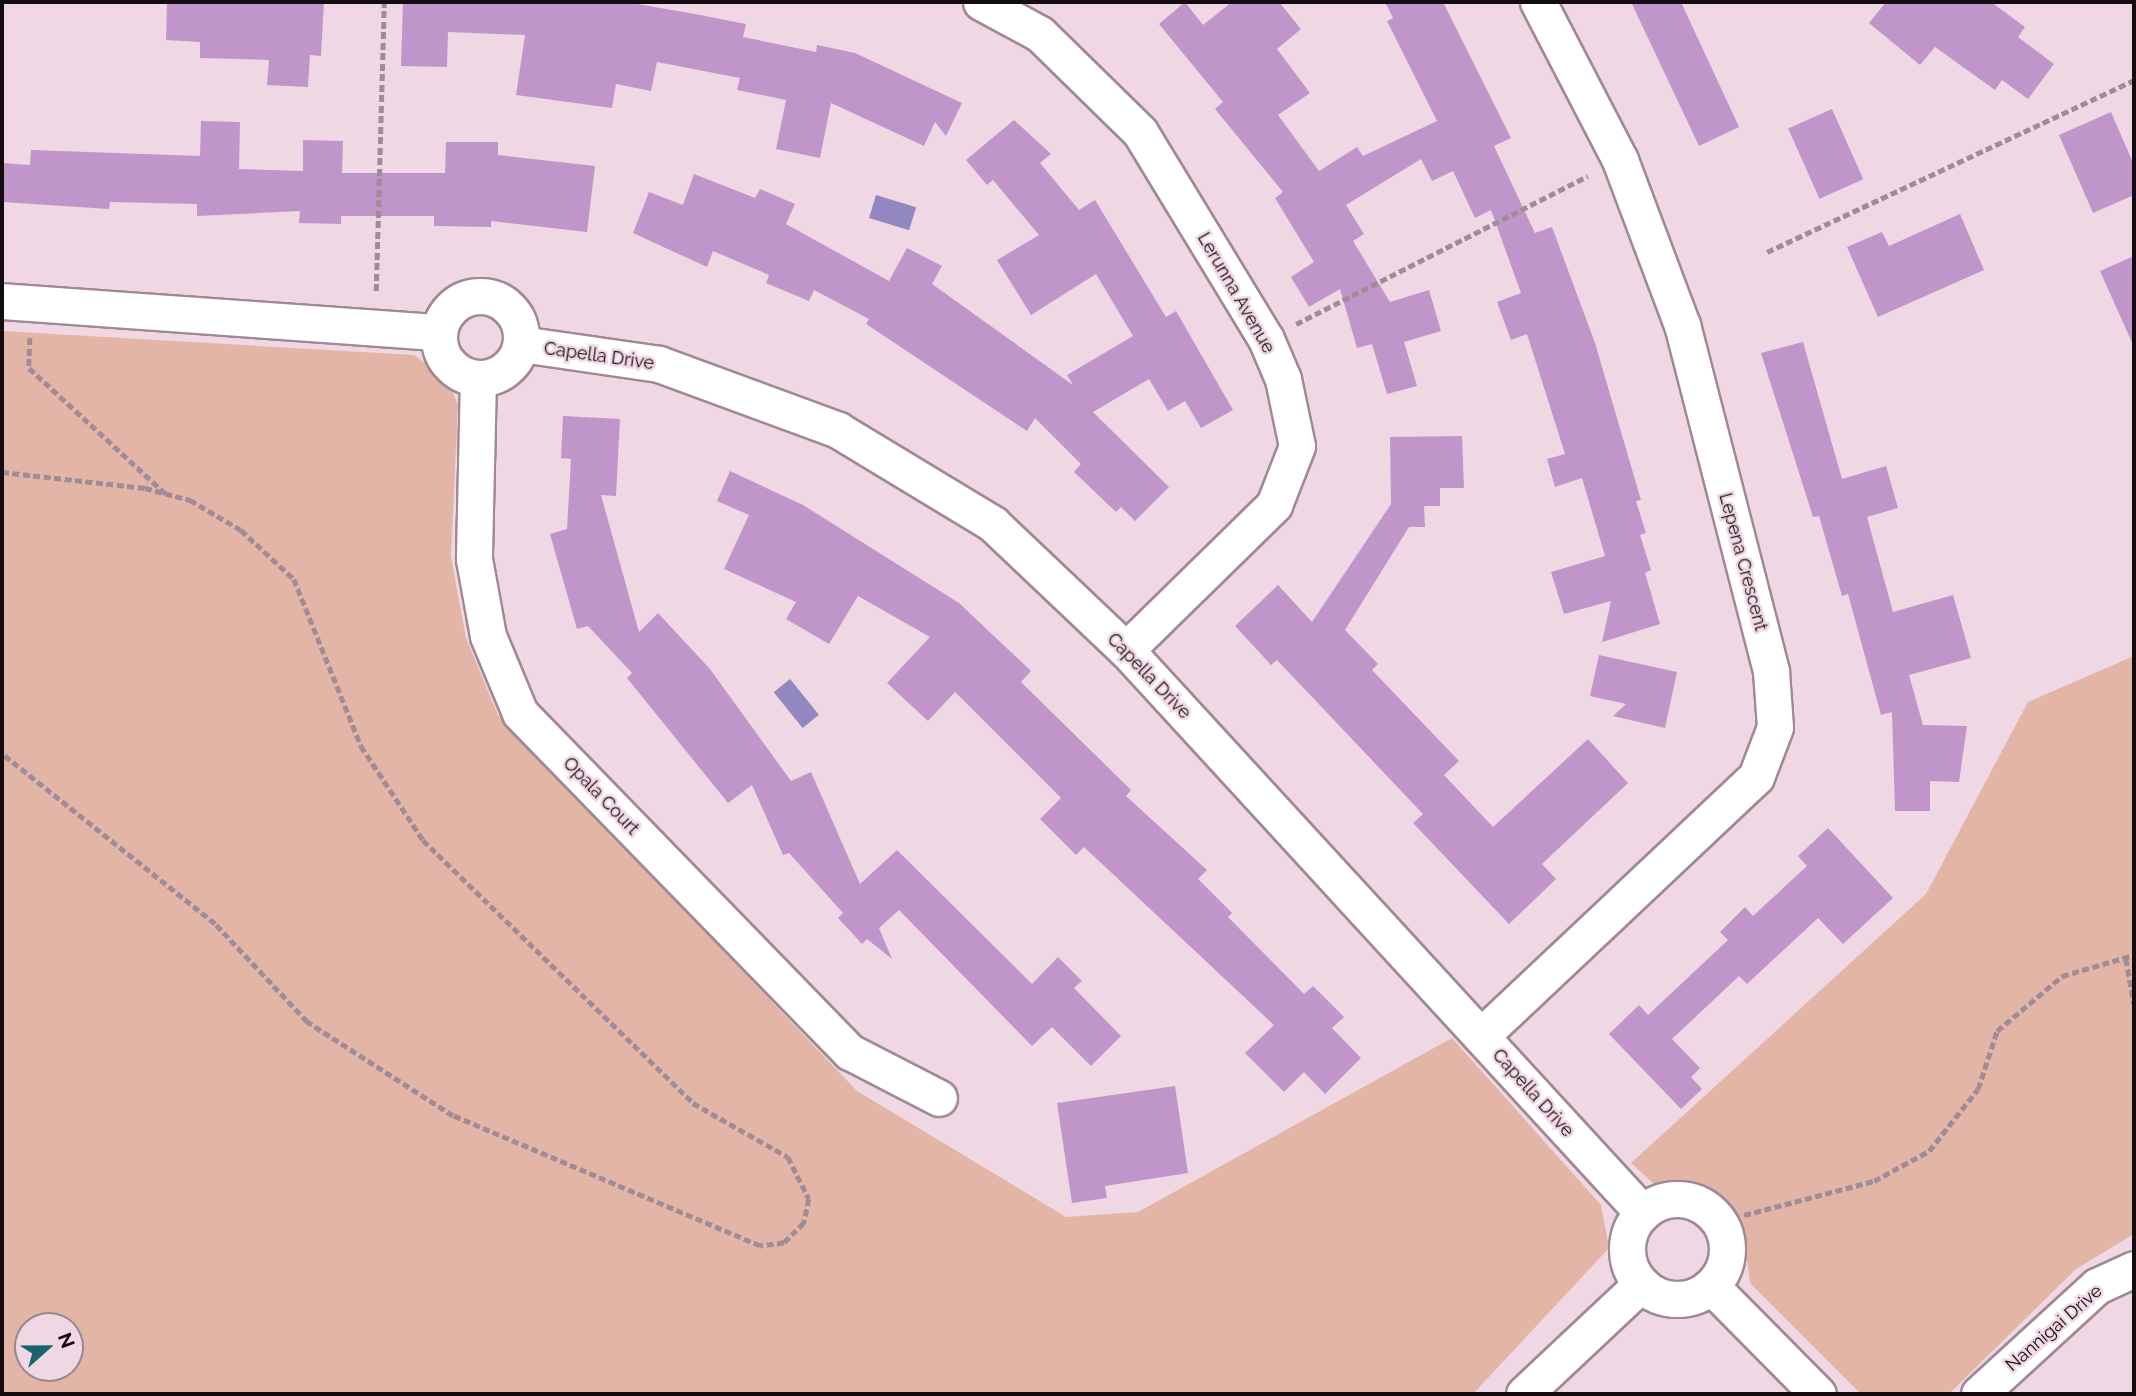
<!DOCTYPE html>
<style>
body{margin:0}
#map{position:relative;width:2136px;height:1396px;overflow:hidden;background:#f0d7e4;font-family:Raleway,sans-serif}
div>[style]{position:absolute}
.green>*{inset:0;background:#e2b5a6}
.water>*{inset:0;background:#9387c1;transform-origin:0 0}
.building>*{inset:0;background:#c096ca;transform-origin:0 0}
.path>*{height:4.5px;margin-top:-2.25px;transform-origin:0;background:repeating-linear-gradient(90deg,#9f8c96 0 7px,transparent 0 10.5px)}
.roads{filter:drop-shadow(2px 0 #a08994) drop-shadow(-2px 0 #a08994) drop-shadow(0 2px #a08994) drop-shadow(0 -2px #a08994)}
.street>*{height:35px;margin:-17.5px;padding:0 17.5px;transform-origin:17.5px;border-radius:17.5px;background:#fff}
.street>.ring{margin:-17.5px;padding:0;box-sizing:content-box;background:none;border:35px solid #fff;border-radius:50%}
span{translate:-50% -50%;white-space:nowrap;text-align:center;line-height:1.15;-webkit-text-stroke:5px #f0d7e4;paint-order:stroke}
.street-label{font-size:18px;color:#140c10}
.frame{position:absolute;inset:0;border:4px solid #140c10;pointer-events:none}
.north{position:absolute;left:14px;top:1312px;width:70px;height:70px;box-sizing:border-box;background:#f0d7e4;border:2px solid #98868f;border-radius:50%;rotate:69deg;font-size:19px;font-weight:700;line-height:28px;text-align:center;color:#140c10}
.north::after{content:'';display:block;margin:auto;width:24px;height:32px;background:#196270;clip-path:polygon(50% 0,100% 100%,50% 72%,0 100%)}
</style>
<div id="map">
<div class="green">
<div style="clip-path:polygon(evenodd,2px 331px,414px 355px,447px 378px,458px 405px,451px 557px,466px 638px,498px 715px,857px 1091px,1066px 1217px,1138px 1212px,1452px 1038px,1601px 1205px,1609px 1248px,1473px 1394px,2px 1394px,2px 331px,28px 1326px,70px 1326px,70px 1368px,28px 1368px,28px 1326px)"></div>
<div style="clip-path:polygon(2134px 656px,2134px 1234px,2076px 1269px,1949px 1394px,1861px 1394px,1750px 1283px,1743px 1226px,1703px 1189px,1655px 1185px,1631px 1163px,1926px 894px,2028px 702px)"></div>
</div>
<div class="water">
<div style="left:876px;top:195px;width:42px;height:24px;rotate:17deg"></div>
<div style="left:790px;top:679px;width:46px;height:21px;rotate:51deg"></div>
</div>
<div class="building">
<div style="clip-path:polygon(167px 2px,324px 2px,321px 56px,310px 55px,308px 87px,267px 85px,269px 60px,200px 58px,200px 42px,166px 40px)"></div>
<div style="clip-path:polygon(403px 2px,626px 2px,695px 14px,746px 24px,743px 37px,816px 52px,817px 45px,855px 53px,962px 103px,946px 136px,935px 122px,924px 146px,831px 103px,820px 158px,776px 149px,786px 100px,737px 90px,740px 78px,657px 62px,651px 91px,616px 84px,612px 108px,516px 95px,525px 35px,448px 32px,447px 67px,401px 66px)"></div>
<div style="clip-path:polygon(1185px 2px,1203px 25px,1232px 2px,1279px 2px,1301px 29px,1277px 49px,1310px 93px,1278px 115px,1319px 171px,1357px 147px,1363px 156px,1437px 121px,1387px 21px,1393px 18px,1385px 2px,1443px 2px,1511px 138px,1494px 146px,1535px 233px,1552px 227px,1595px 343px,1641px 500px,1636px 501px,1646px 533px,1640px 535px,1651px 570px,1645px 573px,1660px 624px,1602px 642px,1611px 601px,1564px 614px,1551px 572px,1605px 556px,1582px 478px,1555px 487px,1547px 459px,1565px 454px,1527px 334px,1511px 340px,1497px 302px,1521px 293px,1491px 210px,1475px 218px,1453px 171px,1432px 181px,1421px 159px,1346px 205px,1364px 234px,1353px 241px,1390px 302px,1429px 290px,1441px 331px,1404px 342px,1417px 386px,1387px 394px,1372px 344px,1357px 348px,1340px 289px,1309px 307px,1291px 277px,1314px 262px,1275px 198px,1283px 192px,1215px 109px,1223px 102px,1159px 24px)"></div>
<div style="clip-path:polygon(1631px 2px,1681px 2px,1739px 127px,1699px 146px)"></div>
<div style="clip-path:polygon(1886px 2px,1991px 2px,2025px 27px,2018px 37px,2054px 64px,2028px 99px,2002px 80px,1995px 90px,1935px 47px,1920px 65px,1869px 23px)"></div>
<div style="left:1832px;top:109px;width:77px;height:48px;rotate:66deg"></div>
<div style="clip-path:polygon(2111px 112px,2134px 165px,2134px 195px,2093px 213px,2059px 135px)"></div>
<div style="clip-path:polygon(1014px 120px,1051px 154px,1040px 163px,1079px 210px,1095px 200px,1166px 317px,1176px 311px,1233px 410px,1201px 428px,1185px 401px,1168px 411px,1149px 379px,1093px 412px,1169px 487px,1135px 521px,1121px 507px,1116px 512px,1074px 472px,1081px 464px,1035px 418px,1027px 431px,866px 324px,869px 319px,814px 290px,809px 301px,766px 283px,769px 275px,713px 251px,707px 267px,633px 233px,649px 192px,683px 205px,694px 174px,755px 198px,760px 189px,795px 204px,786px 224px,889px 281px,907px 248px,942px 266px,932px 284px,1073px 385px,1067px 375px,1133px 336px,1096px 274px,1031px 315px,997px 260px,1039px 235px,993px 180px,987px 185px,966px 160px)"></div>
<div style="clip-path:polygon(201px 121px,240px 122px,239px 169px,303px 171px,303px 140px,343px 141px,342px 173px,445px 173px,446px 142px,498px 142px,498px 155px,595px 166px,587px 232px,491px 221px,491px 227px,434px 226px,434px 216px,341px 216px,341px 224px,299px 223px,300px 211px,197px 216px,197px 204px,110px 202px,109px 209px,2px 202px,2px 163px,30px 165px,31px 150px,200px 156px)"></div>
<div style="clip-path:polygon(1960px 214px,1984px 270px,1878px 317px,1847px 247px,1882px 232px,1889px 246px)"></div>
<div style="clip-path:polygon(2134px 256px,2134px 347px,2100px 271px)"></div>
<div style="clip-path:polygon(1803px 342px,1842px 479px,1886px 466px,1898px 508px,1867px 517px,1893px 612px,1953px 595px,1971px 658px,1909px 675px,1923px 725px,1967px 726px,1959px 782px,1930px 781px,1930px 811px,1895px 811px,1892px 712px,1881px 715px,1848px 594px,1842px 596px,1819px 516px,1813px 517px,1761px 353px)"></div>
<div style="clip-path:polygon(563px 416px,620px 419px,616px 496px,601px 495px,639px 632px,658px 613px,710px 669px,791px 781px,811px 772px,860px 884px,897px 850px,1032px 984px,1058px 957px,1082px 981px,1074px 988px,1121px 1036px,1091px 1066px,1052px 1027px,1032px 1046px,899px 910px,879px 928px,892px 959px,867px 939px,862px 944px,838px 918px,843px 913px,789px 853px,783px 855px,752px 785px,728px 803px,627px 678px,632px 673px,588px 626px,577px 629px,550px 534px,567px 529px,571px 459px,561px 458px)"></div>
<div style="clip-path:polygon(1462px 436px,1464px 488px,1440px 488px,1440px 506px,1424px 506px,1425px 527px,1409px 527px,1345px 630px,1378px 664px,1372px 670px,1459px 761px,1444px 775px,1493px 827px,1588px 739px,1628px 783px,1542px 864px,1556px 879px,1509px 924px,1413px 823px,1423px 814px,1277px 660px,1271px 665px,1235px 626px,1278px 585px,1312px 622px,1391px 504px,1390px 437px)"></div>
<div style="clip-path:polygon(730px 471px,803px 505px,959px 603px,1031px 671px,1021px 682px,1131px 790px,1126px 796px,1207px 870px,1198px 879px,1232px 913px,1228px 917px,1304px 994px,1313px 986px,1344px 1017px,1332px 1028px,1361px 1058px,1325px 1094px,1304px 1072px,1284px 1092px,1245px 1053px,1274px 1025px,1084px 847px,1076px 855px,1040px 819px,1061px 798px,955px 692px,928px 721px,887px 683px,930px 637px,858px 596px,829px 644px,786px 619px,796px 602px,724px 569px,749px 515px,717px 501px)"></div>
<div style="clip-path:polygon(1599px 655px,1677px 672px,1665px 728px,1613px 716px,1626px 704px,1590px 696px)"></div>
<div style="clip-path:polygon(1828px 828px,1893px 898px,1843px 944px,1818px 918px,1747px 984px,1739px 976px,1672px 1039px,1700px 1068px,1691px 1077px,1702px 1089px,1681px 1109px,1609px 1034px,1639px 1005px,1648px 1015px,1728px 940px,1720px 932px,1745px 907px,1753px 916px,1807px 866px,1798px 856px)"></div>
<div style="clip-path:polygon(1175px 1086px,1188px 1173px,1105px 1186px,1107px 1198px,1072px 1203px,1057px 1103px)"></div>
</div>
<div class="path">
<div style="left:1767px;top:252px;width:405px;rotate:-25.1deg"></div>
<div style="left:376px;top:291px;width:289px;rotate:-88.4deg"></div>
<div style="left:1296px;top:324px;width:327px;rotate:-26.9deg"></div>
<div style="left:30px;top:338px;width:30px;rotate:92deg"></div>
<div style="left:29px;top:368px;width:186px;rotate:42.6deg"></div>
<div style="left:2px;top:472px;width:144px;rotate:6.4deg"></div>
<div style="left:145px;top:488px;width:47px;rotate:14.9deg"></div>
<div style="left:190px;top:500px;width:59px;rotate:30.5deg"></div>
<div style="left:241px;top:530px;width:72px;rotate:42.8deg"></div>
<div style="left:294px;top:579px;width:180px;rotate:68.1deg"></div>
<div style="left:361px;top:746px;width:113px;rotate:56.6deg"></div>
<div style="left:423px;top:840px;width:377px;rotate:44.2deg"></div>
<div style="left:693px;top:1103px;width:109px;rotate:29.6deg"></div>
<div style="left:788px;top:1157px;width:47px;rotate:63.4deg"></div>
<div style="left:809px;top:1199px;width:25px;rotate:102deg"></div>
<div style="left:804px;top:1223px;width:28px;rotate:135deg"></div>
<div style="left:784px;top:1243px;width:24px;rotate:173deg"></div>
<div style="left:760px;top:1246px;width:333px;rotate:-157deg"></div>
<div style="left:453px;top:1116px;width:174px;rotate:-147.2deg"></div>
<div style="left:307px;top:1022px;width:134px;rotate:-133.2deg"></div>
<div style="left:215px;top:924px;width:273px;rotate:-141.4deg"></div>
<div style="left:2126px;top:959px;width:46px;rotate:79.9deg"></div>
<div style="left:1744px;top:1215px;width:134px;rotate:-14.7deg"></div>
<div style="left:1874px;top:1181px;width:63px;rotate:-28.6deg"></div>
<div style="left:1929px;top:1151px;width:79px;rotate:-51.7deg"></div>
<div style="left:1978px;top:1089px;width:61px;rotate:-71.9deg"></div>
<div style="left:1997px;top:1031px;width:85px;rotate:-40.2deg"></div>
<div style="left:2062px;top:976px;width:75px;rotate:-16.3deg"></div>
</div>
<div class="roads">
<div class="street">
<div style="left:981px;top:2px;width:67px;rotate:28.5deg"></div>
<div style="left:1040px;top:34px;width:140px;rotate:44.4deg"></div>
<div style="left:1140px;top:132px;width:242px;rotate:58.7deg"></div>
<div style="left:1266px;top:339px;width:43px;rotate:67deg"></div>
<div style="left:1283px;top:379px;width:68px;rotate:78.2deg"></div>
<div style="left:1297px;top:446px;width:63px;rotate:111.3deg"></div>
<div style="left:1274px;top:505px;width:207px;rotate:135.6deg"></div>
<div class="ring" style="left:439px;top:296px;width:47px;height:47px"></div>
<div style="left:2px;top:301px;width:438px;rotate:4.1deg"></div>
<div style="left:521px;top:344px;width:139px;rotate:8.2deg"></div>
<div style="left:659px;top:364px;width:191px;rotate:20.2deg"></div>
<div style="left:838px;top:430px;width:181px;rotate:31.2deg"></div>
<div style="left:993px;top:524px;width:183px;rotate:43.5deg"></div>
<div style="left:1126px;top:650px;width:764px;rotate:47.44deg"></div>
<div style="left:478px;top:378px;width:181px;rotate:91.3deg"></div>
<div style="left:474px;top:559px;width:78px;rotate:79.7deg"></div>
<div style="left:488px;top:636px;width:83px;rotate:67.4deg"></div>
<div style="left:520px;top:713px;width:473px;rotate:45.8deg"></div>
<div style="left:850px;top:1052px;width:100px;rotate:27.3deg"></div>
<div style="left:1481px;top:1036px;width:378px;rotate:-43.3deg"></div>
<div style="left:1756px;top:777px;width:53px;rotate:-69.2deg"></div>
<div style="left:1775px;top:727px;width:56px;rotate:-94.1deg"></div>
<div style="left:1771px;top:671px;width:357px;rotate:-104.4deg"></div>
<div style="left:1682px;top:325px;width:176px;rotate:-110.6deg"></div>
<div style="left:1620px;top:160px;width:178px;rotate:-117.4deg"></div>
<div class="ring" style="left:1627px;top:1199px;width:65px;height:65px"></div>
<div style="left:1711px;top:1286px;width:152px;rotate:45.3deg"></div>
<div style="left:1524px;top:1394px;width:161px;rotate:-43.2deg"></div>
<div style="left:1979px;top:1394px;width:160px;rotate:-42.5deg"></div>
<div style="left:2097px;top:1286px;width:41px;rotate:-24.7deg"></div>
</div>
</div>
<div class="street-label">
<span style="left:1236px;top:293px;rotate:60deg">Lerunna Avenue</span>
<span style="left:599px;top:356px;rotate:8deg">Capella Drive</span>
<span style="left:1743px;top:562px;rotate:75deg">Lepena Crescent</span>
<span style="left:1149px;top:676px;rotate:46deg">Capella Drive</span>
<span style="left:601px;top:796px;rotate:46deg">Opala Court</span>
<span style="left:1533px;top:1093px;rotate:48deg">Capella Drive</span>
<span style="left:2054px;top:1328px;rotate:-41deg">Nannigai Drive</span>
</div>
<div class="frame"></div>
<div class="north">N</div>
</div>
